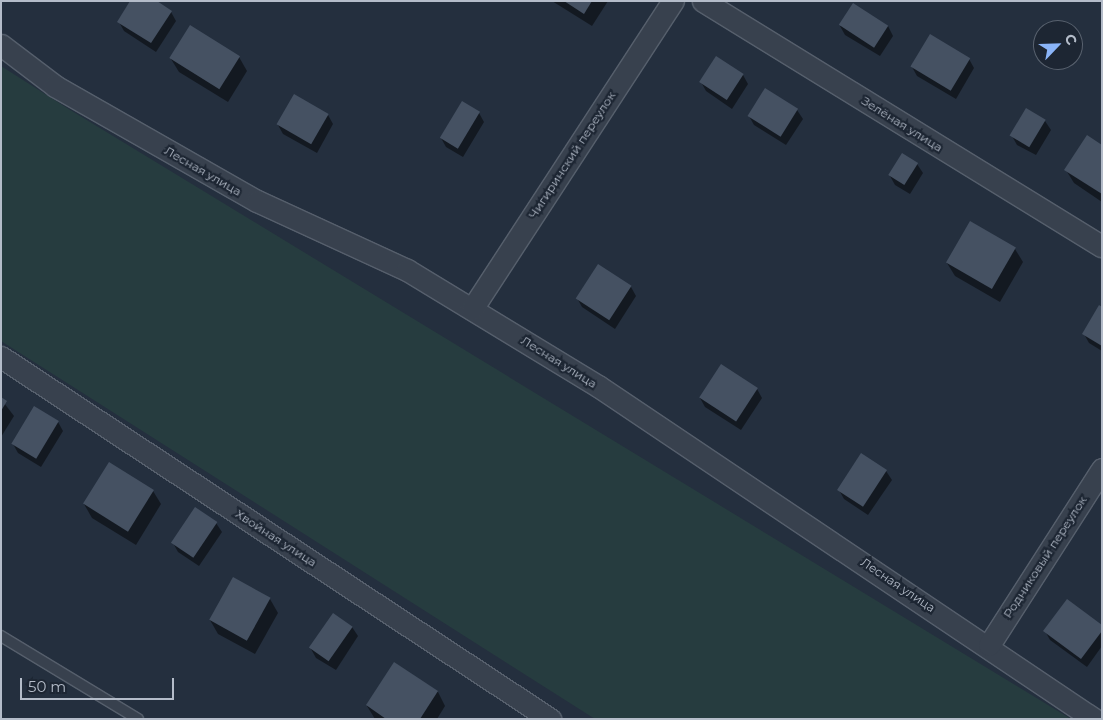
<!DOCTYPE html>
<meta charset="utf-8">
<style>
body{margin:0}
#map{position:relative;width:1103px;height:720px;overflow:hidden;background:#242f3e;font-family:Montserrat,sans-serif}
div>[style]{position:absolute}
.green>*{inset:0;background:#263c3f}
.shadow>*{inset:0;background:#0007}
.building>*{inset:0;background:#455162;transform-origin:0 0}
.roads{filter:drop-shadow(1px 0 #565f6c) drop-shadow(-1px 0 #565f6c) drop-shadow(0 1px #565f6c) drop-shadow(0 -1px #565f6c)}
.lane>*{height:10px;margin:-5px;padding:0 5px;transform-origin:5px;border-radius:5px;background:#38414e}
.street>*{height:21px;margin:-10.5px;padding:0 10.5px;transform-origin:10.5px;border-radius:10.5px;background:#38414e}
span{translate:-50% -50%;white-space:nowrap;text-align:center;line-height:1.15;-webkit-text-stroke:4.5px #1d2633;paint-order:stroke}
.street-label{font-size:12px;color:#b4bcc9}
.frame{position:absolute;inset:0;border:2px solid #b4bcc9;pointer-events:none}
.north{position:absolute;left:1033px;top:20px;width:50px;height:50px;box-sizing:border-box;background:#1d2633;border:1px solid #59626f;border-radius:50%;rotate:66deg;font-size:14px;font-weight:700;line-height:20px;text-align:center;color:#b4bcc9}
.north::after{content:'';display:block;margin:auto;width:18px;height:22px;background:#8ab4f8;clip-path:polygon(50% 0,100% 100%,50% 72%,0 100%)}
.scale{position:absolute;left:20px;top:678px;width:154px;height:22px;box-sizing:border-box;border:2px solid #b4bcc9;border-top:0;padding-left:6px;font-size:15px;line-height:18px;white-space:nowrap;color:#b4bcc9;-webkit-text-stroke:4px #1d2633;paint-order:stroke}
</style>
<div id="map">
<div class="green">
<div style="clip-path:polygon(1px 66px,67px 108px,1071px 719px,595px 719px,1px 341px)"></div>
</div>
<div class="shadow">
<div style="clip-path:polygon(552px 1px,608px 1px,592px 26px)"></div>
<div style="clip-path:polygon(171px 12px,176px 21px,156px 52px,124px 31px,119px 22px)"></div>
<div style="clip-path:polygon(840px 26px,888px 26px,893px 36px,880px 56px,845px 35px)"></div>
<div style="clip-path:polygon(239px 57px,247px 71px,228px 102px,179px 72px,171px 59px)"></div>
<div style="clip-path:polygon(969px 59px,974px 68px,956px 99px,917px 76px,912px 67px)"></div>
<div style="clip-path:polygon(743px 75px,748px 84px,732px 109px,706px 91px,701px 82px)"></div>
<div style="clip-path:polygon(766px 90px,797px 110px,803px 119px,786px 145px,754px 125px,749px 116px)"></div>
<div style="clip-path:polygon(479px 113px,484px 122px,463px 157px,446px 147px,441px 138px)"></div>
<div style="clip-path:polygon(328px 115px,333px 124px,317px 153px,283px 134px,278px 125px)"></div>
<div style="clip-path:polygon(1045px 121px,1051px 130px,1036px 155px,1017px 145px,1012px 136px)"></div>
<div style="clip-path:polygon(1102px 146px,1102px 202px,1074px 183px,1066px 170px)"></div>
<div style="clip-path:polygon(917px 164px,923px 173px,910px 194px,895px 185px,890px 176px)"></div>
<div style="clip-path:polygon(1015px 249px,1023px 262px,1000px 302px,955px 276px,947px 263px)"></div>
<div style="clip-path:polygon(631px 287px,636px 296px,615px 329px,582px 307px,577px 298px)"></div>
<div style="clip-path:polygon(1102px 308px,1102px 351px,1089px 343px,1084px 334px)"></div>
<div style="clip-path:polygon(757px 389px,762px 398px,741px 430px,705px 407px,700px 398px)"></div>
<div style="clip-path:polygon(1px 399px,14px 416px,1px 437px)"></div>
<div style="clip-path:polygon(58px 422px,63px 431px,41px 467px,18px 453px,13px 444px)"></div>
<div style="clip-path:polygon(862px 455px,886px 471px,892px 480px,868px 515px,844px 499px,839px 490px)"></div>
<div style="clip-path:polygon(153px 491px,161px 504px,136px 545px,92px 518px,84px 504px)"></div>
<div style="clip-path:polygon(216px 523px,222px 532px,199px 566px,178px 552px,173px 543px)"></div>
<div style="clip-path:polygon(234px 579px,270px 599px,278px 613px,255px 654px,218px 634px,210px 620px)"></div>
<div style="clip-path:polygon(1102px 626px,1102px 646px,1087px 667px,1050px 640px,1045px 631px)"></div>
<div style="clip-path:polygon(352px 627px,358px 636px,336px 670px,316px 658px,311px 649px)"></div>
<div style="clip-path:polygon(395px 664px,438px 692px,445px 706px,437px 719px,375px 719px,367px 706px)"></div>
</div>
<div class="building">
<div style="clip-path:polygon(130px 1px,157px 1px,172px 11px,151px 43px,117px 22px)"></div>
<div style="clip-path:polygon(564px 1px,592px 1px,584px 14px)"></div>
<div style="left:853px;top:3px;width:42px;height:26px;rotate:33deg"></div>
<div style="left:190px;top:25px;width:59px;height:39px;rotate:32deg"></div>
<div style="left:930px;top:34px;width:47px;height:38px;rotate:31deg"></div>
<div style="left:716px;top:56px;width:33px;height:31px;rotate:33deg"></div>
<div style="left:765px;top:88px;width:39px;height:33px;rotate:32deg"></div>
<div style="left:294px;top:94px;width:40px;height:35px;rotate:30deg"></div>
<div style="left:462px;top:101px;width:21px;height:43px;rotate:31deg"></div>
<div style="left:1026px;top:108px;width:23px;height:32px;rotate:31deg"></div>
<div style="clip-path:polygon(1087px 135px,1102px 145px,1102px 194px,1064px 170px)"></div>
<div style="left:902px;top:153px;width:19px;height:26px;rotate:32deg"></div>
<div style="left:970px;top:221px;width:53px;height:48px;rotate:30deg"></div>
<div style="left:598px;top:264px;width:40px;height:41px;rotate:33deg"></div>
<div style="clip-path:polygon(1099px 305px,1102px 307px,1102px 346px,1082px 334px)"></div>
<div style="left:721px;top:364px;width:44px;height:40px;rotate:33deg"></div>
<div style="clip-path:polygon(1px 397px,7px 401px,1px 411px)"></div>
<div style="left:34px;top:406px;width:29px;height:44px;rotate:31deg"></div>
<div style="left:861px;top:453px;width:31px;height:44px;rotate:33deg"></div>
<div style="left:109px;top:462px;width:53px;height:49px;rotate:32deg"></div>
<div style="left:195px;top:507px;width:27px;height:43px;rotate:34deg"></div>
<div style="left:233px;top:577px;width:43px;height:49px;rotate:29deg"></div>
<div style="clip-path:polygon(1067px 599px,1102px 625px,1102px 631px,1081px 659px,1043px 631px)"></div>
<div style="left:333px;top:613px;width:24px;height:42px;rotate:35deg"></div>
<div style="clip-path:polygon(394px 662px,438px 691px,420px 719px,386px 719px,366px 705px)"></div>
</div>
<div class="roads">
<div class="lane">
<div style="left:1px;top:636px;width:160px;rotate:31.2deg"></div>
</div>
<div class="street">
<div style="left:703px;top:1px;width:468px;rotate:31.6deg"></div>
<div style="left:1px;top:45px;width:68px;rotate:37.2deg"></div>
<div style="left:55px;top:86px;width:232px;rotate:29.7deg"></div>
<div style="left:257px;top:201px;width:165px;rotate:24.7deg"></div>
<div style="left:407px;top:270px;width:223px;rotate:31.3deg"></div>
<div style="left:598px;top:386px;width:597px;rotate:33.88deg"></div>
<div style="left:472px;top:309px;width:368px;rotate:-56.9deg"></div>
<div style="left:1px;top:357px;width:658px;rotate:33.4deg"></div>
<div style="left:989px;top:645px;width:209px;rotate:-57.3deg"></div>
</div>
</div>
<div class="street-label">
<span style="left:902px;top:124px;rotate:32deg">Зелёная улица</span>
<span style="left:572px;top:155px;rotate:-57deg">Чигиринский переулок</span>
<span style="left:203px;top:171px;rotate:30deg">Лесная улица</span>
<span style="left:559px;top:362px;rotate:32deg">Лесная улица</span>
<span style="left:276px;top:538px;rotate:33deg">Хвойная улица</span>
<span style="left:1045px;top:557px;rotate:-57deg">Родниковый переулок</span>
<span style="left:898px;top:585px;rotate:34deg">Лесная улица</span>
</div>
<div class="frame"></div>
<div class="north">С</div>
<div class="scale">50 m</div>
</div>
